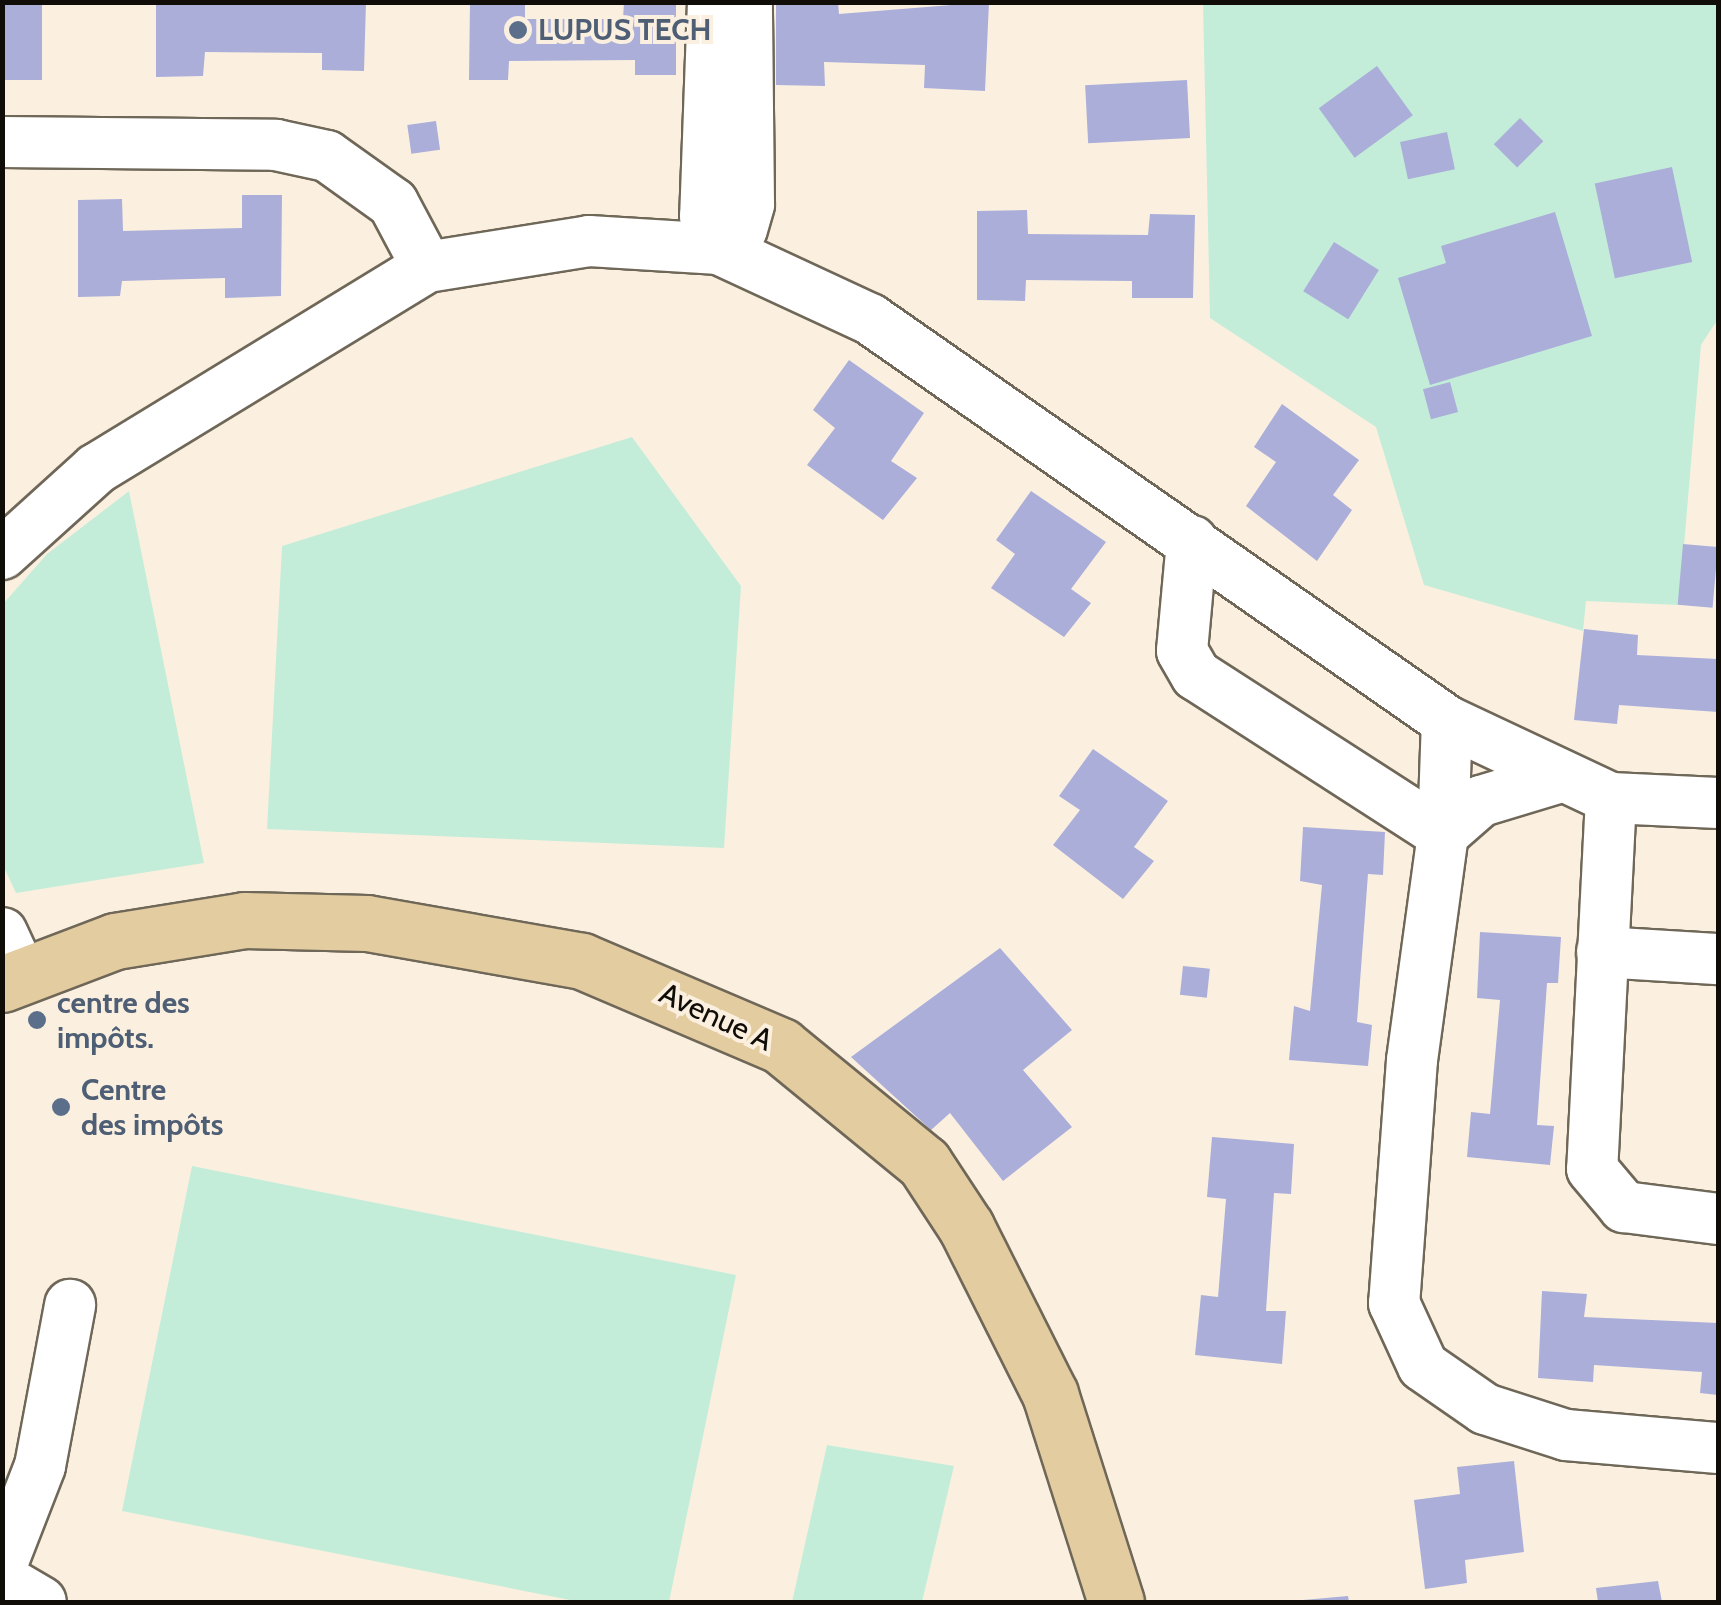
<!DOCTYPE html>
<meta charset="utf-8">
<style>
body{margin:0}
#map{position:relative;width:1721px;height:1605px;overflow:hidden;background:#fbf0e0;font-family:Cabin,sans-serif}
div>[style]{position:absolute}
.green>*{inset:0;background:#c4edd9}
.building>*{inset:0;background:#aaaed9;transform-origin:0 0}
.roads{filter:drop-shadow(2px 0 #6f6758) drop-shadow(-2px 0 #6f6758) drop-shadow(0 2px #6f6758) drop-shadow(0 -2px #6f6758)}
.minor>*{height:50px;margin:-25px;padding:0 25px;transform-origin:25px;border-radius:25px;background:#fff}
.major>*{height:55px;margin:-27.5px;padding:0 27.5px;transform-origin:27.5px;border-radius:27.5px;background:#e3cca0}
.dots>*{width:28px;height:28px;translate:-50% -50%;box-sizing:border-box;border:5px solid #fbf0e0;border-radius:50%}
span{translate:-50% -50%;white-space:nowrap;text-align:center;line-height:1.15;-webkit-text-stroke:8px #fbf0e0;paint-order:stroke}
.service-label{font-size:30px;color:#4e5e75;font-weight:700}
.left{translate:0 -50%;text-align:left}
.street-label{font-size:30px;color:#100c07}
.frame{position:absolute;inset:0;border:5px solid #100c07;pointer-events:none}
</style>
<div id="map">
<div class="green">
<div style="clip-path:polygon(1203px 3px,1717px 3px,1718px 319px,1701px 345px,1679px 605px,1586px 601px,1583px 631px,1424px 585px,1376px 427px,1210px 318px)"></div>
<div style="clip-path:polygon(632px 437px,741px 586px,724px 848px,267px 829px,282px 546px)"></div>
<div style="clip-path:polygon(129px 491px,204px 863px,16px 893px,3px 865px,3px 604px,47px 554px)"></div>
<div style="clip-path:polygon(192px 1166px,736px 1275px,669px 1602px,580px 1602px,122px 1511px)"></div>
<div style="clip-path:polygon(827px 1445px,954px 1466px,922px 1602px,792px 1602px)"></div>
</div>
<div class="building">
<div style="left:2px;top:2px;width:40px;height:78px"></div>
<div style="clip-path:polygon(156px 2px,366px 2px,364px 71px,322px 70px,322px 53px,205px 52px,203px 76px,156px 77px)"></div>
<div style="clip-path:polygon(470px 2px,525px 2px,525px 19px,623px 19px,624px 2px,676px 2px,676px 75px,635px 75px,635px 60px,509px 61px,508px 80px,469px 80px)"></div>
<div style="clip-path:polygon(776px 2px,838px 2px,839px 14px,989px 2px,985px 91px,924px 88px,925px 65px,824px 62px,825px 86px,776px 85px)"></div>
<div style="left:1377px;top:66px;width:61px;height:72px;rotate:54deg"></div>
<div style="left:1187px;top:80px;width:58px;height:102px;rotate:87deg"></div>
<div style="left:1520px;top:118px;width:33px;height:37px;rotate:45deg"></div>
<div style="left:436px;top:121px;width:29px;height:29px;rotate:82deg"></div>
<div style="left:1447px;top:132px;width:38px;height:48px;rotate:78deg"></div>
<div style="left:1672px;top:167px;width:97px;height:79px;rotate:78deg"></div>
<div style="clip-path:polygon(242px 195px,282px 195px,281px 296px,225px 298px,225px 278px,122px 281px,120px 296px,78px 297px,78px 200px,122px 199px,123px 231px,242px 228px)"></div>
<div style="clip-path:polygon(1027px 210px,1028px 234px,1148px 235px,1150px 214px,1195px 215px,1193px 298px,1132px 298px,1132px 281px,1026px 280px,1025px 301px,977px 300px,977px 211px)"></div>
<div style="clip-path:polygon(1555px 212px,1592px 336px,1430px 385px,1398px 278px,1446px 263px,1441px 246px)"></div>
<div style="left:1334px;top:242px;width:53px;height:58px;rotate:32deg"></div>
<div style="clip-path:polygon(849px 360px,924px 413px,891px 461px,917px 478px,883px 520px,807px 465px,835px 428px,813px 410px)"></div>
<div style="left:1450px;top:382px;width:31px;height:28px;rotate:75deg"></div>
<div style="clip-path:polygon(1282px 404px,1359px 460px,1333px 495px,1352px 510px,1317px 561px,1246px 506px,1276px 462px,1254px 447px)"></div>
<div style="clip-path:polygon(1031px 491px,1106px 542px,1071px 589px,1091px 603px,1064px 637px,991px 588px,1015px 554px,996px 540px)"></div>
<div style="left:1683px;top:544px;width:35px;height:61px;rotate:5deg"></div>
<div style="clip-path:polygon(1584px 629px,1638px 635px,1637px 655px,1718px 659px,1718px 712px,1619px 705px,1617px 724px,1574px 720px)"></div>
<div style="clip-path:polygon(1093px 749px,1168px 801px,1134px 847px,1154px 861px,1123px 899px,1053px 845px,1080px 810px,1059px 796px)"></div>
<div style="clip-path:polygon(1303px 827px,1385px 832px,1383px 875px,1368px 874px,1357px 1022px,1372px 1025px,1368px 1066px,1289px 1060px,1294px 1006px,1310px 1011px,1322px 885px,1300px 881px)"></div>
<div style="clip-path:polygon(1480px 932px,1561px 937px,1558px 983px,1547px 983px,1537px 1125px,1554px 1126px,1550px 1165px,1467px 1157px,1471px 1112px,1490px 1114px,1500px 1000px,1477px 998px)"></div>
<div style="clip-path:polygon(1000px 948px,1072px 1030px,1023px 1070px,1072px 1127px,1003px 1181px,950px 1113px,931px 1130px,851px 1057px)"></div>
<div style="left:1183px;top:966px;width:27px;height:29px;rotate:6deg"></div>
<div style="clip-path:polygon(1212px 1137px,1294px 1144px,1291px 1194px,1274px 1193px,1266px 1311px,1286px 1311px,1282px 1364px,1195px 1355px,1201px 1295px,1218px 1297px,1226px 1199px,1207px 1197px)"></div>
<div style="clip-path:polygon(1542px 1291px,1587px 1294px,1584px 1317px,1718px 1323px,1718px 1395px,1700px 1393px,1702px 1372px,1594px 1365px,1593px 1382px,1538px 1378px)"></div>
<div style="clip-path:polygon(1514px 1461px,1524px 1552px,1465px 1560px,1467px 1583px,1425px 1589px,1414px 1500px,1460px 1494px,1457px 1467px)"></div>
<div style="clip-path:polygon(1658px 1581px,1662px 1602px,1598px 1602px,1596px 1588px)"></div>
<div style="clip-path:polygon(1348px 1596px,1349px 1602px,1303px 1602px,1303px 1600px)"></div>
</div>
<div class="roads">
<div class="minor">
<div style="left:713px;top:2px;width:214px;rotate:92.1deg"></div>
<div style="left:705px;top:216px;width:36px;rotate:67deg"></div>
<div style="left:719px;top:249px;width:30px;rotate:-41deg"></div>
<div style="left:742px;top:229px;width:26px;rotate:-74deg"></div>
<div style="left:749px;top:204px;width:202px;rotate:-90.6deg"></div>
<div style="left:2px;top:142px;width:274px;rotate:0.6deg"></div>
<div style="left:276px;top:145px;width:52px;rotate:12.2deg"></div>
<div style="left:327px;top:156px;width:81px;rotate:35.5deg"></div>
<div style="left:393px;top:203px;width:72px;rotate:62deg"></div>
<div style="left:1192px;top:541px;width:110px;rotate:95.2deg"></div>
<div style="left:1182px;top:651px;width:28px;rotate:60deg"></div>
<div style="left:1196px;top:675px;width:294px;rotate:32.8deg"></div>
<div style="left:1443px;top:834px;width:113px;rotate:-88deg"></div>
<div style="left:2px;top:554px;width:127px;rotate:-42.1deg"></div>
<div style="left:96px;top:469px;width:388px;rotate:-31.4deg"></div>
<div style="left:427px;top:267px;width:164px;rotate:-9.1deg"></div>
<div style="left:589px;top:241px;width:130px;rotate:3.5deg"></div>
<div style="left:719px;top:249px;width:166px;rotate:24.9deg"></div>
<div style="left:870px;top:319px;width:703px;rotate:34.87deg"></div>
<div style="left:1447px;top:721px;width:181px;rotate:25.2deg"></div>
<div style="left:1611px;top:798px;width:107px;rotate:2.7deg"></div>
<div style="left:1554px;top:779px;width:76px;rotate:163.2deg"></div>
<div style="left:1481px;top:801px;width:50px;rotate:139deg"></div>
<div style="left:1443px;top:834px;width:228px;rotate:97.8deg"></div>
<div style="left:1412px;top:1060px;width:244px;rotate:94.2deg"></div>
<div style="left:1394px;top:1303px;width:69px;rotate:65.3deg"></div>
<div style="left:1423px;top:1366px;width:75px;rotate:34.7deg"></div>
<div style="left:1485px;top:1409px;width:85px;rotate:17.8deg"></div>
<div style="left:1566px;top:1435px;width:153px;rotate:4.9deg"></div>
<div style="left:1611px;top:798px;width:371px;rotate:92.9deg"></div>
<div style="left:1592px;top:1169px;width:50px;rotate:49.9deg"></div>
<div style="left:1624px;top:1207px;width:95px;rotate:7.3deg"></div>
<div style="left:2px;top:933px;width:45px;rotate:65.1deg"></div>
<div style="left:1602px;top:952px;width:116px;rotate:3.5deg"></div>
<div style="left:2px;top:1564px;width:105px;rotate:-68.8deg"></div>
<div style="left:40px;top:1466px;width:164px;rotate:-79.4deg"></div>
<div style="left:2px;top:1579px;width:45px;rotate:30.5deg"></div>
</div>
<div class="major">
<div style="left:2px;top:984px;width:121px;rotate:-20.8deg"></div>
<div style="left:115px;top:941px;width:131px;rotate:-9.2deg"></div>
<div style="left:244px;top:920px;width:123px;rotate:1.4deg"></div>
<div style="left:367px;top:923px;width:218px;rotate:10deg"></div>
<div style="left:582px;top:961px;width:216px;rotate:23.1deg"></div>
<div style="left:781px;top:1046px;width:185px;rotate:39.3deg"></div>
<div style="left:924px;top:1163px;width:77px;rotate:56.7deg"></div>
<div style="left:966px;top:1227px;width:187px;rotate:63.3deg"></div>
<div style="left:1050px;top:1394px;width:218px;rotate:72.4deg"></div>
</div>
</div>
<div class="dots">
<div style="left:518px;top:30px;background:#5c6f8a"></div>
<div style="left:37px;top:1020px;background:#5c6f8a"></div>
<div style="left:61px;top:1107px;background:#5c6f8a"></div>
</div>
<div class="service-label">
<span class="left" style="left:538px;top:30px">LUPUS TECH</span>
<span class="left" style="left:57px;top:1020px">centre des<br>impôts.</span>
<span class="left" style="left:81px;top:1107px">Centre<br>des impôts</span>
</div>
<div class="street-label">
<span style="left:716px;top:1017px;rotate:25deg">Avenue A</span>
</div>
<div class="frame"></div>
</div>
